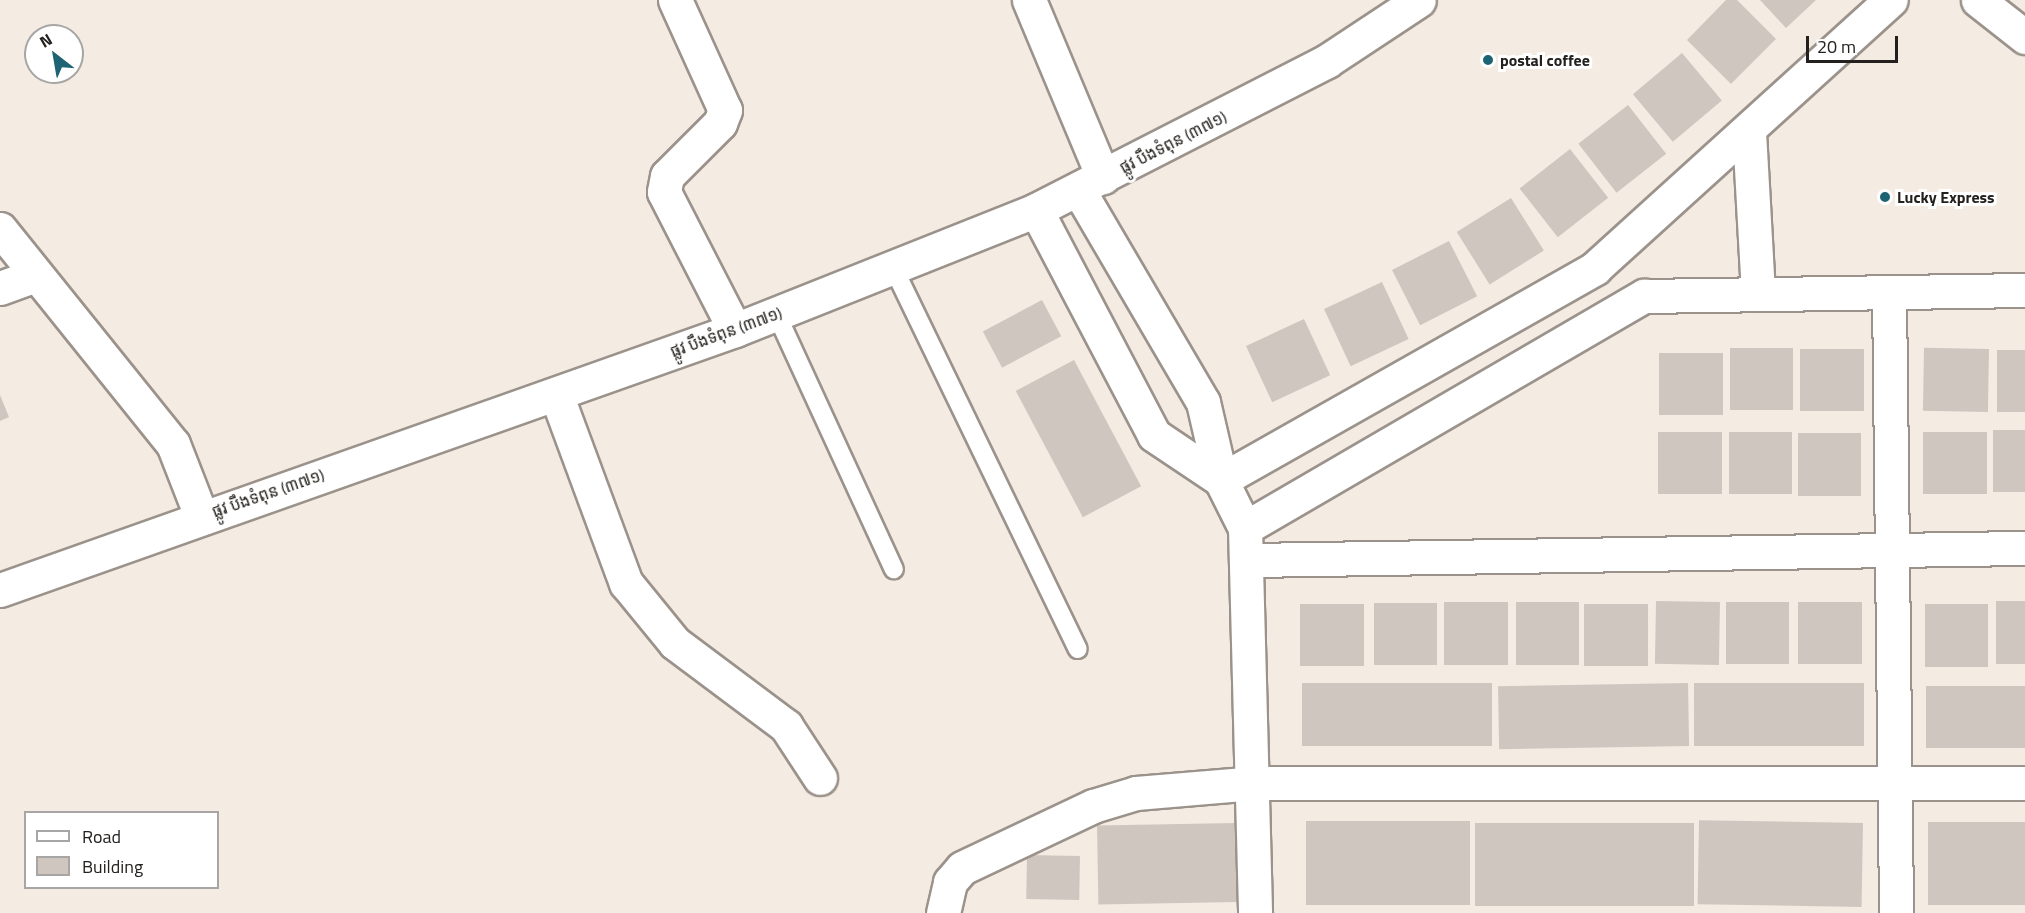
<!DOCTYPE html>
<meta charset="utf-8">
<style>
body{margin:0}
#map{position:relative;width:2025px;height:913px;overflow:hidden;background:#f4ebe3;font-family:"Titillium Web","Noto Sans Khmer",sans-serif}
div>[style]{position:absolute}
.building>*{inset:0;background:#cfc7bf;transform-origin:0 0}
.roads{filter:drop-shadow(2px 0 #9b938b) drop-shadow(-2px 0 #9b938b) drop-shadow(0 2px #9b938b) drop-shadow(0 -2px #9b938b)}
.lane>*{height:18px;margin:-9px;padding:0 9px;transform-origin:9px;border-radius:9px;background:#fff}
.street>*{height:33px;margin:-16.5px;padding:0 16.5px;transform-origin:16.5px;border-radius:16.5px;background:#fff}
.secondary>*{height:33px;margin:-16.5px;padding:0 16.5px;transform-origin:16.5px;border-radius:16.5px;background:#fff}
.dots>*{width:16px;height:16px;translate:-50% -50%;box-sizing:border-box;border:3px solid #fff;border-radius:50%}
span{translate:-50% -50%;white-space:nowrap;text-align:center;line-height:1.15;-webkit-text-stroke:6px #fff;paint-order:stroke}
.poi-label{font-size:16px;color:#23201d;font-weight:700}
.left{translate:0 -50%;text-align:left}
.street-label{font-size:16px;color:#23201d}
.legend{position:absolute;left:24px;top:811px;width:195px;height:78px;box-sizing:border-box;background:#fff;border:2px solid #a7a6a5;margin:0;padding:8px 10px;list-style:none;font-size:18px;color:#23201d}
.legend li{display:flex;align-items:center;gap:12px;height:30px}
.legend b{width:30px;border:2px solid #a7a6a5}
.north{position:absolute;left:24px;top:24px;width:60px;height:60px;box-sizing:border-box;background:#fff;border:2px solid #a7a6a5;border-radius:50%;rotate:329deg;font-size:16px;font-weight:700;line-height:24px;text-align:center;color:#23201d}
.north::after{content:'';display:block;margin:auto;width:21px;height:27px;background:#1e6374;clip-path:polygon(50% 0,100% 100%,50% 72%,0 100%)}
.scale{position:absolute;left:1806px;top:36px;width:92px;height:27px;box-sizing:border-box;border:3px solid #23201d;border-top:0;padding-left:8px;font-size:18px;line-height:21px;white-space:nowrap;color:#23201d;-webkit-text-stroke:4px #fff;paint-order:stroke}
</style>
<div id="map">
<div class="building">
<div style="clip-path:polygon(1726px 0,1737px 0,1776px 39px,1731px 84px,1687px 40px)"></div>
<div style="clip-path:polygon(1760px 0,1816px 0,1786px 28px)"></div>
<div style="left:1682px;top:53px;width:62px;height:64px;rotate:50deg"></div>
<div style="left:1628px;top:105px;width:62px;height:63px;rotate:52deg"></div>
<div style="left:1570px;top:149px;width:62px;height:64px;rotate:52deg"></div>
<div style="left:1511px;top:198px;width:62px;height:64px;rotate:58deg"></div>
<div style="left:1449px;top:241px;width:62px;height:64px;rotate:63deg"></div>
<div style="left:1382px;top:282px;width:63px;height:64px;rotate:65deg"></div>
<div style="left:1042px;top:300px;width:41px;height:67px;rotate:62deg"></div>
<div style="left:1304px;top:319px;width:62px;height:64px;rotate:65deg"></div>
<div style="left:1793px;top:348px;width:62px;height:63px;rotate:90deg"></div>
<div style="left:1800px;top:349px;width:64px;height:62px"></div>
<div style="left:1989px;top:349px;width:63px;height:65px;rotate:91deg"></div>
<div style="left:1997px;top:350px;width:28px;height:62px"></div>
<div style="left:1659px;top:353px;width:64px;height:62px"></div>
<div style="left:1074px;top:360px;width:143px;height:66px;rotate:62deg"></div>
<div style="clip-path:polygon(0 395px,9px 417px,0 421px)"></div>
<div style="left:1993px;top:430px;width:32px;height:62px"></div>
<div style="left:1658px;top:432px;width:64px;height:62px"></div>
<div style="left:1729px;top:432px;width:63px;height:62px"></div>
<div style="left:1923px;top:432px;width:64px;height:62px"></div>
<div style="left:1798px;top:433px;width:63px;height:63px"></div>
<div style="left:1996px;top:601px;width:29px;height:63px"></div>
<div style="left:1508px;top:602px;width:63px;height:64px;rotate:90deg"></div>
<div style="left:1516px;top:602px;width:63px;height:63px"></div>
<div style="left:1720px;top:602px;width:63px;height:64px;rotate:91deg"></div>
<div style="left:1726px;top:602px;width:63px;height:62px"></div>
<div style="left:1798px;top:602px;width:64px;height:62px"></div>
<div style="left:1374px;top:603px;width:63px;height:62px"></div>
<div style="left:1300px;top:604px;width:64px;height:62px"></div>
<div style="left:1584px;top:604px;width:64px;height:62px"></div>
<div style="left:1925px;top:604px;width:63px;height:63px"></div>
<div style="left:1492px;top:683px;width:63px;height:190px;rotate:90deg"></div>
<div style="left:1688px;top:683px;width:63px;height:190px;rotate:89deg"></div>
<div style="left:1864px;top:683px;width:63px;height:170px;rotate:90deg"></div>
<div style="left:1926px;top:686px;width:99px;height:62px"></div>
<div style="left:1306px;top:821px;width:164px;height:84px"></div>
<div style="left:1928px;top:822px;width:97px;height:83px"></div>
<div style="left:1236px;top:823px;width:79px;height:139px;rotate:89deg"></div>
<div style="left:1475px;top:823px;width:219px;height:83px"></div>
<div style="left:1863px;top:823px;width:84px;height:164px;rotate:91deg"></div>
<div style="left:1027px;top:855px;width:53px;height:44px;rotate:1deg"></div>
</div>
<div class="roads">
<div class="lane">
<div style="left:894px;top:269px;width:422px;rotate:64.2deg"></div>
<div style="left:776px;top:313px;width:282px;rotate:65.3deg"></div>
</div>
<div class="street">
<div style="left:675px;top:0;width:121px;rotate:65.6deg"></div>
<div style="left:725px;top:110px;width:14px;rotate:111deg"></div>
<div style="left:720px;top:123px;width:75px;rotate:135deg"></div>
<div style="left:667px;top:176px;width:16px;rotate:101deg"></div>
<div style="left:664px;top:192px;width:155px;rotate:62.8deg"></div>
<div style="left:1029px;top:0;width:192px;rotate:67.3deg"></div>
<div style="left:1978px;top:0;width:60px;rotate:38.2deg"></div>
<div style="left:1749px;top:132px;width:162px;rotate:86.8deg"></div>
<div style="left:1078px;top:189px;width:247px;rotate:59.6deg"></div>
<div style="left:1203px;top:402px;width:80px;rotate:77deg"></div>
<div style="left:1221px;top:480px;width:54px;rotate:63.4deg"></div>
<div style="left:1245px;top:528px;width:385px;rotate:88.5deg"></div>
<div style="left:1036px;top:210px;width:254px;rotate:62.3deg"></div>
<div style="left:1154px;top:435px;width:81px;rotate:33.9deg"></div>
<div style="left:0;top:288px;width:38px;rotate:-20deg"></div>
<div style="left:1889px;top:292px;width:621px;rotate:89.35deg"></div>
<div style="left:556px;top:394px;width:202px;rotate:69.7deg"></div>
<div style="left:626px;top:583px;width:77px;rotate:50.8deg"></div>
<div style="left:675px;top:643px;width:139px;rotate:36.8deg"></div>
<div style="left:786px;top:726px;width:62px;rotate:56.8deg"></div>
<div style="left:1221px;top:480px;width:430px;rotate:-29.5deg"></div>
<div style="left:1595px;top:268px;width:399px;rotate:-42.2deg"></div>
<div style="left:1245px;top:528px;width:462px;rotate:-30.2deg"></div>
<div style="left:1644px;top:296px;width:381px;rotate:-0.9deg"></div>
<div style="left:1249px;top:560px;width:776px;rotate:-0.89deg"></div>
<div style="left:943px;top:913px;width:32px;rotate:-77deg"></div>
<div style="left:950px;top:882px;width:18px;rotate:-49deg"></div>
<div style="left:962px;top:868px;width:145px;rotate:-25.3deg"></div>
<div style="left:1093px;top:806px;width:45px;rotate:-16.8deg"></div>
<div style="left:1136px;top:793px;width:118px;rotate:-4.8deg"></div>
<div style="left:1254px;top:783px;width:771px"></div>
</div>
<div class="secondary">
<div style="left:0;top:229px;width:276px;rotate:51.2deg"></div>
<div style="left:173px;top:444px;width:77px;rotate:68.7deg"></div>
<div style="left:0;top:590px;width:780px;rotate:-19.48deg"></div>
<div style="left:735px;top:330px;width:324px;rotate:-21.7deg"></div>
<div style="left:1036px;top:210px;width:327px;rotate:-27.1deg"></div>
<div style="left:1327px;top:61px;width:110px;rotate:-33.5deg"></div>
</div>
</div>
<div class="dots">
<div style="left:1488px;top:60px;background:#1e6374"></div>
<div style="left:1885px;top:197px;background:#1e6374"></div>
</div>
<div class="poi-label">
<span class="left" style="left:1500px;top:60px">postal coffee</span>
<span class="left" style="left:1897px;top:197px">Lucky Express</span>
</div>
<div class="street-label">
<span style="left:1173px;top:142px;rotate:-27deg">ផ្លូវ បឹងទំពុន (៣៧១)</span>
<span style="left:726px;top:332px;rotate:-20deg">ផ្លូវ បឹងទំពុន (៣៧១)</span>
<span style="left:268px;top:493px;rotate:-19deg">ផ្លូវ បឹងទំពុន (៣៧១)</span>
</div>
<ul class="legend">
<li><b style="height:8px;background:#fff"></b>Road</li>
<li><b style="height:16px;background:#cfc7bf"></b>Building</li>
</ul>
<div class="north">N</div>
<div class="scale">20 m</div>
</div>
